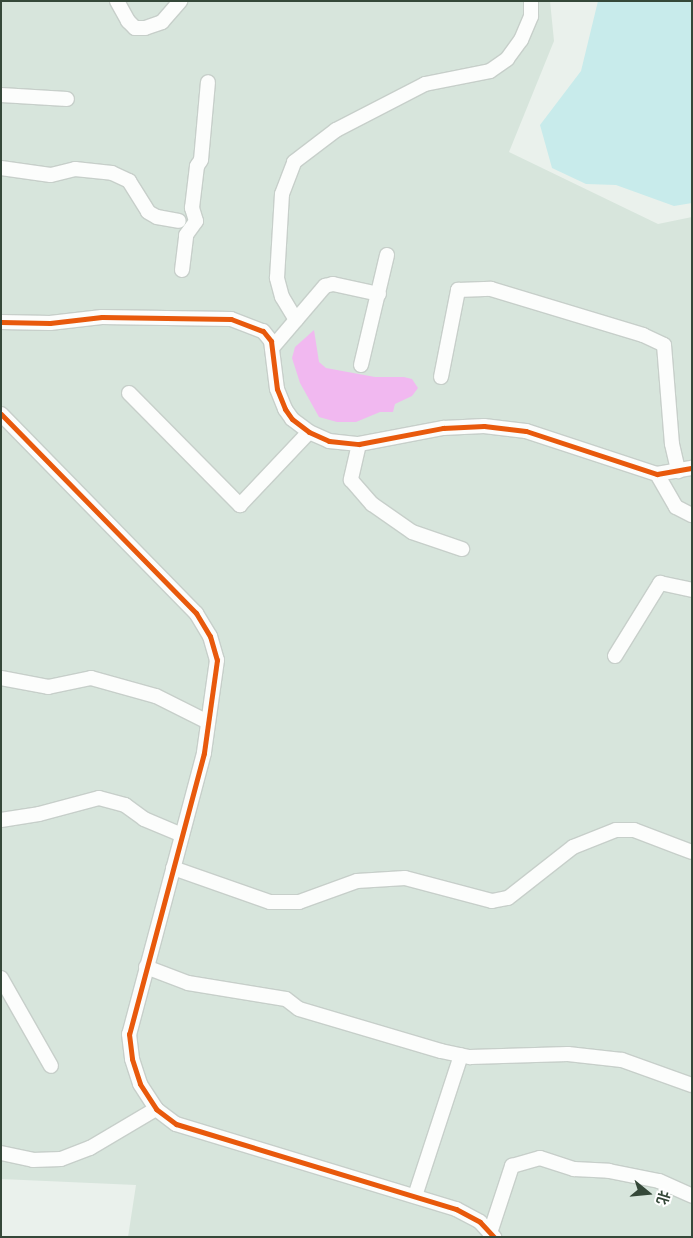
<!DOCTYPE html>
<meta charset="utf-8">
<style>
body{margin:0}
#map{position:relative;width:693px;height:1238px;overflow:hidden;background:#eaf1ec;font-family:"Alegreya Sans","Noto Sans SC",sans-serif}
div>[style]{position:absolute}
.residential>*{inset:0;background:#d7e5dc}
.green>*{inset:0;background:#c8ebeb}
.water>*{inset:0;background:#f1b8f0}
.roads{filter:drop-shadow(1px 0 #c7cfca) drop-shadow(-1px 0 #c7cfca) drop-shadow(0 1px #c7cfca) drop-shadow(0 -1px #c7cfca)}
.minor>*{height:14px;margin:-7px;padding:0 7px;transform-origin:7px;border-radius:7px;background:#fcfdfc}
.cycleway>*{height:5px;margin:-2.5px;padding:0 2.5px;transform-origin:2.5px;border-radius:2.5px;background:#e8590c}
span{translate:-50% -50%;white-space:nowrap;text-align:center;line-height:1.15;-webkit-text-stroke:4px #fff;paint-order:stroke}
.frame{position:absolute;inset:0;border:2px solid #354839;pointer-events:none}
.north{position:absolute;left:623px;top:1168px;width:50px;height:50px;-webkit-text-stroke:4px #fff;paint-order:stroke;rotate:107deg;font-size:14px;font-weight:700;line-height:20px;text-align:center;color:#354839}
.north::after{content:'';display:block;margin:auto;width:18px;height:22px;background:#354839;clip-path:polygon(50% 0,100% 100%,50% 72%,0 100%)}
</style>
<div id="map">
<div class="residential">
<div style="clip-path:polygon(1px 1px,550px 1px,554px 41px,509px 152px,658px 224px,692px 217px,692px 1237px,128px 1237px,136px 1185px,1px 1179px)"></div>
</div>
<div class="green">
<div style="clip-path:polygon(598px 1px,692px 1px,692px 203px,674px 206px,616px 185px,586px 184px,552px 168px,540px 125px,581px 71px)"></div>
</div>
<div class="water">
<div style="clip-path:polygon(314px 330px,319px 362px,326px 368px,375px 377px,404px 377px,412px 379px,418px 388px,412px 396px,395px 404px,393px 412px,380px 412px,356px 422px,337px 422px,319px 417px,300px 383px,292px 358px,295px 347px)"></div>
</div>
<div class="roads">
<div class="minor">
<div style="left:117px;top:1px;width:23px;rotate:61deg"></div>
<div style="left:128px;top:21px;width:10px;rotate:45deg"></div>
<div style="left:135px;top:28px;width:10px"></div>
<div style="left:145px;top:28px;width:18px;rotate:-19deg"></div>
<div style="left:162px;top:22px;width:28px;rotate:-49deg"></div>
<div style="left:1px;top:95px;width:66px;rotate:3.5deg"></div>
<div style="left:1px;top:168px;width:50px;rotate:8deg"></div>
<div style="left:51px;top:175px;width:25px;rotate:-14deg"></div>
<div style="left:75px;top:169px;width:37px;rotate:6deg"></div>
<div style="left:112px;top:173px;width:19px;rotate:25deg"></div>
<div style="left:129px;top:181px;width:36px;rotate:58deg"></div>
<div style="left:148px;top:212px;width:10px;rotate:29deg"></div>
<div style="left:157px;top:217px;width:22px;rotate:10deg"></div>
<div style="left:182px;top:270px;width:35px;rotate:-83deg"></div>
<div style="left:186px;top:235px;width:17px;rotate:-54deg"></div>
<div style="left:196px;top:221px;width:14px;rotate:-107deg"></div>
<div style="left:192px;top:208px;width:42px;rotate:-83.2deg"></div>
<div style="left:197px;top:166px;width:7px;rotate:-56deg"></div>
<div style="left:201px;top:160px;width:78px;rotate:-84.9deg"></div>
<div style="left:296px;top:320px;width:27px;rotate:-121deg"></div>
<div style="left:282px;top:297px;width:20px;rotate:-105deg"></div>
<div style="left:277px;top:278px;width:84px;rotate:-86.6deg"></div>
<div style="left:282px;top:194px;width:34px;rotate:-69deg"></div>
<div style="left:294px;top:162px;width:53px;rotate:-37.3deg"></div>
<div style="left:336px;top:130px;width:100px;rotate:-27.3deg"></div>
<div style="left:425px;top:84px;width:66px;rotate:-11.3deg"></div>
<div style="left:490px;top:71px;width:21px;rotate:-35deg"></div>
<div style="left:507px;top:59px;width:24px;rotate:-54deg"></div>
<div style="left:521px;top:40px;width:26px;rotate:-67deg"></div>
<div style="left:531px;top:16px;width:15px;rotate:-90deg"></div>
<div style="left:1px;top:322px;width:49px;rotate:1.2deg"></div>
<div style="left:50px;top:323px;width:52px;rotate:-6.6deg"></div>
<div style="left:102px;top:317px;width:129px;rotate:0.9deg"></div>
<div style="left:231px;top:319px;width:34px;rotate:21deg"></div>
<div style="left:263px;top:331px;width:13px;rotate:51deg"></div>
<div style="left:271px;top:341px;width:48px;rotate:82.9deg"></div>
<div style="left:277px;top:389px;width:22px;rotate:68deg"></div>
<div style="left:285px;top:409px;width:12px;rotate:55deg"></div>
<div style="left:292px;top:419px;width:21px;rotate:37deg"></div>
<div style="left:309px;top:432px;width:22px;rotate:24deg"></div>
<div style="left:329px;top:441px;width:30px;rotate:6deg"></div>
<div style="left:359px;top:444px;width:86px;rotate:-10.8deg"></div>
<div style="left:443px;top:428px;width:41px;rotate:-2.8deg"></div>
<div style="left:484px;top:426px;width:42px;rotate:6.8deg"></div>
<div style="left:526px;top:431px;width:138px;rotate:18.2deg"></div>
<div style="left:657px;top:474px;width:36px;rotate:-10deg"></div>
<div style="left:272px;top:348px;width:82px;rotate:-49.5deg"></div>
<div style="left:325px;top:286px;width:8px;rotate:-14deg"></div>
<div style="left:333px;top:284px;width:47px;rotate:12.3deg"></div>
<div style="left:361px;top:365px;width:113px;rotate:-76.7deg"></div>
<div style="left:441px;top:377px;width:89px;rotate:-78.9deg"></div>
<div style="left:458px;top:290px;width:33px;rotate:-2deg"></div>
<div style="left:491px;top:289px;width:159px;rotate:16.8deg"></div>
<div style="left:643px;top:335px;width:23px;rotate:25deg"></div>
<div style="left:664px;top:345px;width:99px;rotate:85.4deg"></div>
<div style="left:672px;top:444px;width:28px;rotate:77deg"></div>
<div style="left:129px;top:393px;width:158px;rotate:45.3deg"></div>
<div style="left:240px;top:505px;width:100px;rotate:-46.6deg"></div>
<div style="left:1px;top:414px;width:279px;rotate:45.6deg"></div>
<div style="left:196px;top:613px;width:27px;rotate:59deg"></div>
<div style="left:210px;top:636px;width:25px;rotate:74deg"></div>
<div style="left:217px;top:660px;width:94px;rotate:98deg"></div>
<div style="left:204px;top:753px;width:291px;rotate:104.9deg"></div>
<div style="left:129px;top:1034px;width:25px;rotate:83deg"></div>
<div style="left:132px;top:1059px;width:26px;rotate:72deg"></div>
<div style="left:140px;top:1084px;width:30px;rotate:57deg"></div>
<div style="left:156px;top:1109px;width:25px;rotate:37deg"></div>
<div style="left:176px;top:1124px;width:293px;rotate:16.9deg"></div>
<div style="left:456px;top:1209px;width:27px;rotate:28deg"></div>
<div style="left:480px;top:1222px;width:21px;rotate:47deg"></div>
<div style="left:359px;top:444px;width:37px;rotate:103deg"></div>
<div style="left:351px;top:480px;width:32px;rotate:49deg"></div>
<div style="left:372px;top:504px;width:49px;rotate:35deg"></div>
<div style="left:412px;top:532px;width:53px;rotate:18.8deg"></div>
<div style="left:657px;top:474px;width:38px;rotate:60deg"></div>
<div style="left:676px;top:507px;width:18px;rotate:27deg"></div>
<div style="left:615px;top:656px;width:86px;rotate:-58.3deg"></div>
<div style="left:660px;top:583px;width:33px;rotate:12deg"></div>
<div style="left:1px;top:678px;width:48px;rotate:10.8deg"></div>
<div style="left:48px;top:687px;width:44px;rotate:-11.8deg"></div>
<div style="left:91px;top:678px;width:67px;rotate:15.5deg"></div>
<div style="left:156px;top:696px;width:58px;rotate:26.6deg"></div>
<div style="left:1px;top:820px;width:38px;rotate:-9deg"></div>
<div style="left:39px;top:814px;width:62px;rotate:-14.9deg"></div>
<div style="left:99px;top:798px;width:27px;rotate:15deg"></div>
<div style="left:125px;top:805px;width:24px;rotate:36deg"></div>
<div style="left:144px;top:819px;width:41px;rotate:22.8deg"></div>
<div style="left:173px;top:868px;width:103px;rotate:19.3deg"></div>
<div style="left:270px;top:902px;width:29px"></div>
<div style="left:299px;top:902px;width:62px;rotate:-19.9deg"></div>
<div style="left:357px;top:881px;width:48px;rotate:-3.6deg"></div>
<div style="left:405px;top:878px;width:90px;rotate:14.8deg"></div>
<div style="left:492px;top:901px;width:16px;rotate:-11deg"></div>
<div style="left:508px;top:898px;width:83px;rotate:-38.1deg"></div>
<div style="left:573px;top:847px;width:46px;rotate:-21.6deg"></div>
<div style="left:616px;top:830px;width:18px"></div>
<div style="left:634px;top:830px;width:62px;rotate:20.8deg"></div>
<div style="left:146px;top:967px;width:45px;rotate:20.9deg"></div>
<div style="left:188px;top:983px;width:99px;rotate:9.3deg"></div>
<div style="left:286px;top:999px;width:16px;rotate:38deg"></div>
<div style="left:299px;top:1009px;width:148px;rotate:16.5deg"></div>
<div style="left:441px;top:1051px;width:30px;rotate:12deg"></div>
<div style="left:470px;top:1057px;width:98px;rotate:-1.8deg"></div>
<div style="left:568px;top:1054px;width:54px;rotate:6.3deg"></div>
<div style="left:622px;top:1060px;width:74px;rotate:19.7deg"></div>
<div style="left:1px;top:978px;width:101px;rotate:60.4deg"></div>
<div style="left:1px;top:1153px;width:33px;rotate:12deg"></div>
<div style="left:33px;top:1160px;width:28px;rotate:-2deg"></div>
<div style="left:61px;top:1159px;width:31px;rotate:-21deg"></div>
<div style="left:90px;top:1148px;width:77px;rotate:-30.6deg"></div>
<div style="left:415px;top:1196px;width:148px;rotate:-71.9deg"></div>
<div style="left:490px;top:1233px;width:71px;rotate:-71.8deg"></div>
<div style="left:512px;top:1166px;width:29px;rotate:-16deg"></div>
<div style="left:540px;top:1158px;width:36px;rotate:18deg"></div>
<div style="left:574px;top:1169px;width:35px;rotate:3deg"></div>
<div style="left:609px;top:1171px;width:51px;rotate:11.3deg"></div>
<div style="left:659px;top:1181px;width:36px;rotate:24deg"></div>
</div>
</div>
<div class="cycleway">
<div style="left:1px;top:322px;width:49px;rotate:1.2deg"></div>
<div style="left:50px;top:323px;width:52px;rotate:-6.6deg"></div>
<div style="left:102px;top:317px;width:129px;rotate:0.9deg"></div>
<div style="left:231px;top:319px;width:34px;rotate:21deg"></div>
<div style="left:263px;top:331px;width:13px;rotate:51deg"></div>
<div style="left:271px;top:341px;width:48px;rotate:82.9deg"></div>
<div style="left:277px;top:389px;width:22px;rotate:68deg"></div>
<div style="left:285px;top:409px;width:12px;rotate:55deg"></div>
<div style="left:292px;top:419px;width:21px;rotate:37deg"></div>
<div style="left:309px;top:432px;width:22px;rotate:24deg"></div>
<div style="left:329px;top:441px;width:30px;rotate:6deg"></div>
<div style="left:359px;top:444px;width:86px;rotate:-10.8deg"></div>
<div style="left:443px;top:428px;width:41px;rotate:-2.8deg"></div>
<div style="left:484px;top:426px;width:42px;rotate:6.8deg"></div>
<div style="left:526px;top:431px;width:138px;rotate:18.2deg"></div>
<div style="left:657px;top:474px;width:36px;rotate:-10deg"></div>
<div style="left:1px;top:414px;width:279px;rotate:45.6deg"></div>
<div style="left:196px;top:613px;width:27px;rotate:59deg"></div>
<div style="left:210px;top:636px;width:25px;rotate:74deg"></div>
<div style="left:217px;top:660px;width:94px;rotate:98deg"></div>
<div style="left:204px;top:753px;width:291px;rotate:104.9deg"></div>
<div style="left:129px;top:1034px;width:25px;rotate:83deg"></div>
<div style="left:132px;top:1059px;width:26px;rotate:72deg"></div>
<div style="left:140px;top:1084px;width:30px;rotate:57deg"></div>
<div style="left:156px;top:1109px;width:25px;rotate:37deg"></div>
<div style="left:176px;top:1124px;width:293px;rotate:16.9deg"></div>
<div style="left:456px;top:1209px;width:27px;rotate:28deg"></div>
<div style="left:480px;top:1222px;width:21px;rotate:47deg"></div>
</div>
<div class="frame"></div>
<div class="north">北</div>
</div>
